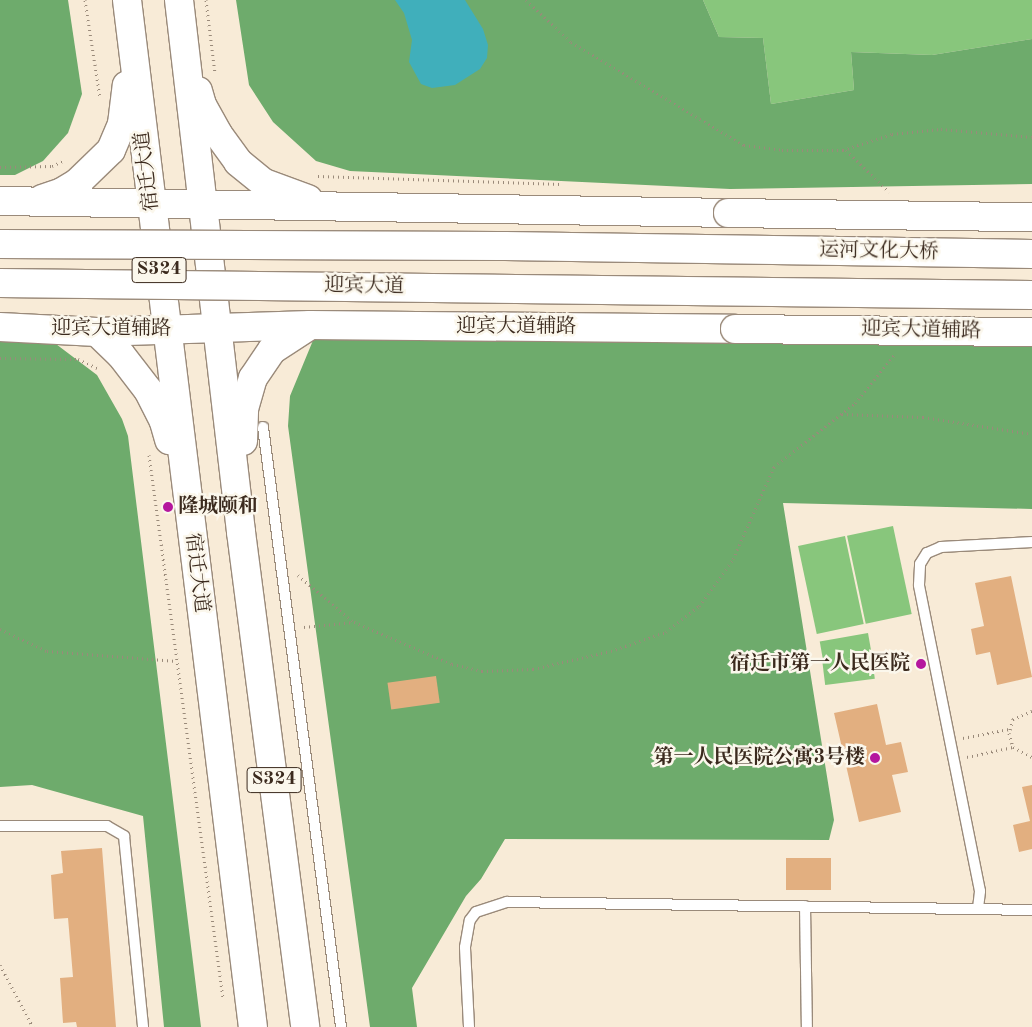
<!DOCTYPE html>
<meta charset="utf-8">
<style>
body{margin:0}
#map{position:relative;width:1032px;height:1027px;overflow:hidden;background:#f8ebd7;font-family:"Old Standard TT","Noto Serif SC",serif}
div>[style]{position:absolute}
.green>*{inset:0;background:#88c67c;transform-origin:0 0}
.forest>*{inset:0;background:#6eab6c}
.water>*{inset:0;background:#40afbb}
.building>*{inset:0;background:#e2af80;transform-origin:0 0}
.path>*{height:3px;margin-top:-1.5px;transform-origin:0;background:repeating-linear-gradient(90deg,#9a8a7a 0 1px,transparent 0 5px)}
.roads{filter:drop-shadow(1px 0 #9a8a7a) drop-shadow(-1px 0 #9a8a7a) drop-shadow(0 1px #9a8a7a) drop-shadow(0 -1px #9a8a7a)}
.service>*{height:10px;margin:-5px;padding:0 5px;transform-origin:5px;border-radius:5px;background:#fff}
.primary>*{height:28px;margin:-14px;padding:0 14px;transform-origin:14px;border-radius:14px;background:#fff}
.bridges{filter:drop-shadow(1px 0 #9a8a7a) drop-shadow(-1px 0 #9a8a7a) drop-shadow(0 1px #9a8a7a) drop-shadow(0 -1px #9a8a7a)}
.primary-bridge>*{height:28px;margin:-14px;padding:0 14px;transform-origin:14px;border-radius:14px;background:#fff}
.trunk-bridge>*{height:28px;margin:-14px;padding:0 14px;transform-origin:14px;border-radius:14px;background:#fff}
.dots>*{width:14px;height:14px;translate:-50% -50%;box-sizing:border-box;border:2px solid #fbf7ec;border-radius:50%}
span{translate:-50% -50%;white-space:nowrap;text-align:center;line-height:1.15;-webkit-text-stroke:5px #fbf7ec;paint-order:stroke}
.shield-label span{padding:1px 4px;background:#fbf7ec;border:1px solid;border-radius:4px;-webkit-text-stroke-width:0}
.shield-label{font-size:19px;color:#3b2a1e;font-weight:700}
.street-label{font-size:20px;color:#3b2a1e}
.poi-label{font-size:20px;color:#3b2a1e;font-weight:700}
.left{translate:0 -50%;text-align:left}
.right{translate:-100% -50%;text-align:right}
</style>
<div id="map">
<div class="green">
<div style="clip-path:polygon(703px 0,1032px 0,1032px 39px,932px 55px,851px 52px,854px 90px,771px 104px,763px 38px,719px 37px)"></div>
<div style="left:893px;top:526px;width:90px;height:47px;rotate:78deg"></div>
<div style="left:845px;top:536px;width:90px;height:48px;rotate:78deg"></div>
<div style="left:868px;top:633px;width:22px;height:49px;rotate:80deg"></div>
<div style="left:872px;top:656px;width:23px;height:50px;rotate:83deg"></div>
</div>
<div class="forest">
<div style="clip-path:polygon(0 0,68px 0,82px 94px,68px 133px,43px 161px,15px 175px,0 175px)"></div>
<div style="clip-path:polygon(236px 0,703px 0,719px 37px,763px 38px,771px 104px,854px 90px,851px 52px,932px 55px,1032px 39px,1032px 184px,730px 189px,350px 171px,316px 161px,273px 122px,249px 85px)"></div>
<div style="clip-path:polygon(0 331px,52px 341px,97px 375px,122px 419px,128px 436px,201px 1027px,164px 1027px,143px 816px,32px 785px,0 787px)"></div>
<div style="clip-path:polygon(1032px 331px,1032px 509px,783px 503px,834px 820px,829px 840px,505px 839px,481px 879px,466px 896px,412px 988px,417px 1027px,370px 1027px,288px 426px,290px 396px,314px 338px)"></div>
</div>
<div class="water">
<div style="clip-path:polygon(395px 0,465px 0,483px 29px,488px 45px,487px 58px,480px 69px,455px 85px,432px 88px,421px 84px,409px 62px,412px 40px,404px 13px)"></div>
</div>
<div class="building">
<div style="clip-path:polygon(1011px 576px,1032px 677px,997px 685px,990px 652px,976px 655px,971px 629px,984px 626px,975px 583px)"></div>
<div style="left:436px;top:676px;width:27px;height:49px;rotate:82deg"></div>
<div style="clip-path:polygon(877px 704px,886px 745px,901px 742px,908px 772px,892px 775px,901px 812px,859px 822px,834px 713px)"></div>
<div style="clip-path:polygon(1032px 785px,1032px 849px,1019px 852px,1013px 825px,1030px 821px,1022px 787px)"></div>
<div style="clip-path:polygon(102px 848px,116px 1027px,77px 1027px,76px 1022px,63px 1023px,60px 978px,73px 977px,68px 918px,54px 919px,51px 875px,63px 873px,61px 851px)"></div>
<div style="left:786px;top:858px;width:45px;height:32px"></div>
</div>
<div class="path">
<div style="left:85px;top:0;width:99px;rotate:81.3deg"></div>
<div style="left:206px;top:0;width:74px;rotate:83deg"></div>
<div style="left:526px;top:0;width:62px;rotate:43deg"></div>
<div style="left:571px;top:42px;width:201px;rotate:30.8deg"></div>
<div style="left:744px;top:145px;width:38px;rotate:7deg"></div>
<div style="left:782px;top:150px;width:61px"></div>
<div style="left:843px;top:150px;width:52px;rotate:-18.1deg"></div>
<div style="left:892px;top:134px;width:49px;rotate:-5.8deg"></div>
<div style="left:941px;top:129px;width:91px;rotate:5deg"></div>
<div style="left:846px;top:150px;width:60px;rotate:44.3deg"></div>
<div style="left:0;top:167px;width:52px;rotate:-1.1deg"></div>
<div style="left:52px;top:166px;width:14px;rotate:-25deg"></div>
<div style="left:318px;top:176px;width:243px;rotate:1.9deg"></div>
<div style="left:0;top:358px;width:78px;rotate:0.7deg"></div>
<div style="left:78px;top:359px;width:21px;rotate:25deg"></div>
<div style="left:842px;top:414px;width:81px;rotate:2.1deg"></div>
<div style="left:923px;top:417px;width:110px;rotate:8.9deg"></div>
<div style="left:149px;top:455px;width:548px;rotate:82.24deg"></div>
<div style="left:298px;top:575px;width:72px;rotate:40.5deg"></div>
<div style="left:304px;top:627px;width:50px;rotate:-5.7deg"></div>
<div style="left:354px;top:622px;width:107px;rotate:23.2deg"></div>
<div style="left:452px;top:664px;width:31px;rotate:13deg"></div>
<div style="left:482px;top:671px;width:51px;rotate:-2.2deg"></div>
<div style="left:533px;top:669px;width:80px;rotate:-13deg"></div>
<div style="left:611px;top:651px;width:58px;rotate:-19.1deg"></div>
<div style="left:666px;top:632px;width:42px;rotate:-38.2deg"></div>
<div style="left:699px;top:606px;width:58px;rotate:-54.1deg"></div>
<div style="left:733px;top:559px;width:101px;rotate:-66deg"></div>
<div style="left:774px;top:467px;width:103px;rotate:-38.3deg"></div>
<div style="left:855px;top:403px;width:63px;rotate:-50.8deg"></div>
<div style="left:0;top:629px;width:52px;rotate:25.1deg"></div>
<div style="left:47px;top:651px;width:130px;rotate:4.4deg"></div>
<div style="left:1032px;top:711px;width:21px;rotate:157deg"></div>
<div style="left:1013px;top:719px;width:15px;rotate:106deg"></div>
<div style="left:1009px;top:733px;width:15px;rotate:74deg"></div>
<div style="left:1013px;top:747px;width:21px;rotate:28deg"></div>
<div style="left:963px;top:738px;width:47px;rotate:-11.1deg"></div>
<div style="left:967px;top:757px;width:47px;rotate:-12.3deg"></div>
<div style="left:0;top:965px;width:70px;rotate:62deg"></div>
</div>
<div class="roads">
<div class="service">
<div style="left:263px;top:427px;width:605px;rotate:82.59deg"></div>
<div style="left:0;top:826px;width:107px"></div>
<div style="left:107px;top:826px;width:20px;rotate:30deg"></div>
<div style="left:124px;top:836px;width:192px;rotate:84.3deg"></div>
<div style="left:805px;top:906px;width:121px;rotate:89.1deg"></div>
<div style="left:978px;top:908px;width:17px;rotate:-83deg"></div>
<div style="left:980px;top:891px;width:312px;rotate:-101.3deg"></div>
<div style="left:919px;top:585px;width:21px;rotate:-87deg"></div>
<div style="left:920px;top:564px;width:13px;rotate:-58deg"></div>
<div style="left:927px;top:553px;width:15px;rotate:-23deg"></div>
<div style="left:941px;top:547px;width:91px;rotate:-3.1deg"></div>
<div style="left:469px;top:1027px;width:80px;rotate:-92.9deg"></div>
<div style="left:465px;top:947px;width:27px;rotate:-80deg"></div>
<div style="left:470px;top:920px;width:10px;rotate:-53deg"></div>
<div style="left:476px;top:912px;width:33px;rotate:-18deg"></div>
<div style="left:507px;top:902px;width:525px;rotate:0.87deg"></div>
</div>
<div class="primary">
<div style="left:127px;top:0;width:1035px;rotate:83.01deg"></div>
<div style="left:179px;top:0;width:536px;rotate:83.35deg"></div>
<div style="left:241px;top:532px;width:499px;rotate:82.6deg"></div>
<div style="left:198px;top:91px;width:15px;rotate:74deg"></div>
<div style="left:202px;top:105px;width:33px;rotate:61deg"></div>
<div style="left:218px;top:134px;width:34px;rotate:54deg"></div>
<div style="left:238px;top:162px;width:33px;rotate:39deg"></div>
<div style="left:264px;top:183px;width:47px;rotate:20deg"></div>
<div style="left:42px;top:199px;width:21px;rotate:-19deg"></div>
<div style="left:62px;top:192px;width:17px;rotate:-31deg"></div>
<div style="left:77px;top:183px;width:47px;rotate:-44.1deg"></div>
<div style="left:111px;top:150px;width:28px;rotate:-67deg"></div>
<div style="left:122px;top:124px;width:39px;rotate:-83deg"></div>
<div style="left:0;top:201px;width:728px;rotate:0.94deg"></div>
<div style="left:0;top:327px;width:97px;rotate:3deg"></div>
<div style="left:97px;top:332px;width:213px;rotate:-1.9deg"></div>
<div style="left:310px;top:325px;width:425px;rotate:0.5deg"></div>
<div style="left:97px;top:332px;width:33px;rotate:44deg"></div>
<div style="left:121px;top:355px;width:44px;rotate:52.4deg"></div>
<div style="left:148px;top:390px;width:36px;rotate:63deg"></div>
<div style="left:164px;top:422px;width:19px;rotate:74deg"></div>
<div style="left:243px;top:441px;width:32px;rotate:-88deg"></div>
<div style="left:244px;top:409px;width:32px;rotate:-74deg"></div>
<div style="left:253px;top:378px;width:34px;rotate:-56deg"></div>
<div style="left:272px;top:350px;width:44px;rotate:-33deg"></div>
</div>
</div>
<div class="bridges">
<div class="primary-bridge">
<div style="left:728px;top:213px;width:304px;rotate:0.8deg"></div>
<div style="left:735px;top:329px;width:297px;rotate:0.6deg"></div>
</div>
<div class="trunk-bridge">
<div style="left:0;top:244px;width:505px;rotate:0.23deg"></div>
<div style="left:505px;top:246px;width:527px;rotate:0.87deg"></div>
<div style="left:0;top:283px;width:1032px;rotate:0.67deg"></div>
</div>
</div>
<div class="dots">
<div style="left:168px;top:507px;background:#b5179e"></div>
<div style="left:921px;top:664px;background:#b5179e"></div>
<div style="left:875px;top:758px;background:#b5179e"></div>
</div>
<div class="shield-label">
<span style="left:159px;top:270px">S324</span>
<span style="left:274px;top:780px">S324</span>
</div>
<div class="street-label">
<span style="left:148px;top:171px;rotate:-97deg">宿迁大道</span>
<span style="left:879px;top:252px;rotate:1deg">运河文化大桥</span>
<span style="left:364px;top:287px;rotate:1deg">迎宾大道</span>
<span style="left:516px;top:327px">迎宾大道辅路</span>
<span style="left:111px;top:329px">迎宾大道辅路</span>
<span style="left:921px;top:331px;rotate:1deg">迎宾大道辅路</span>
<span style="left:196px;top:573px;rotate:83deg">宿迁大道</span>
</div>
<div class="poi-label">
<span class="left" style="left:178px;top:507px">隆城颐和</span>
<span class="right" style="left:910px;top:664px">宿迁市第一人民医院</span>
<span class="right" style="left:865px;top:758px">第一人民医院公寓3号楼</span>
</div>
</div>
